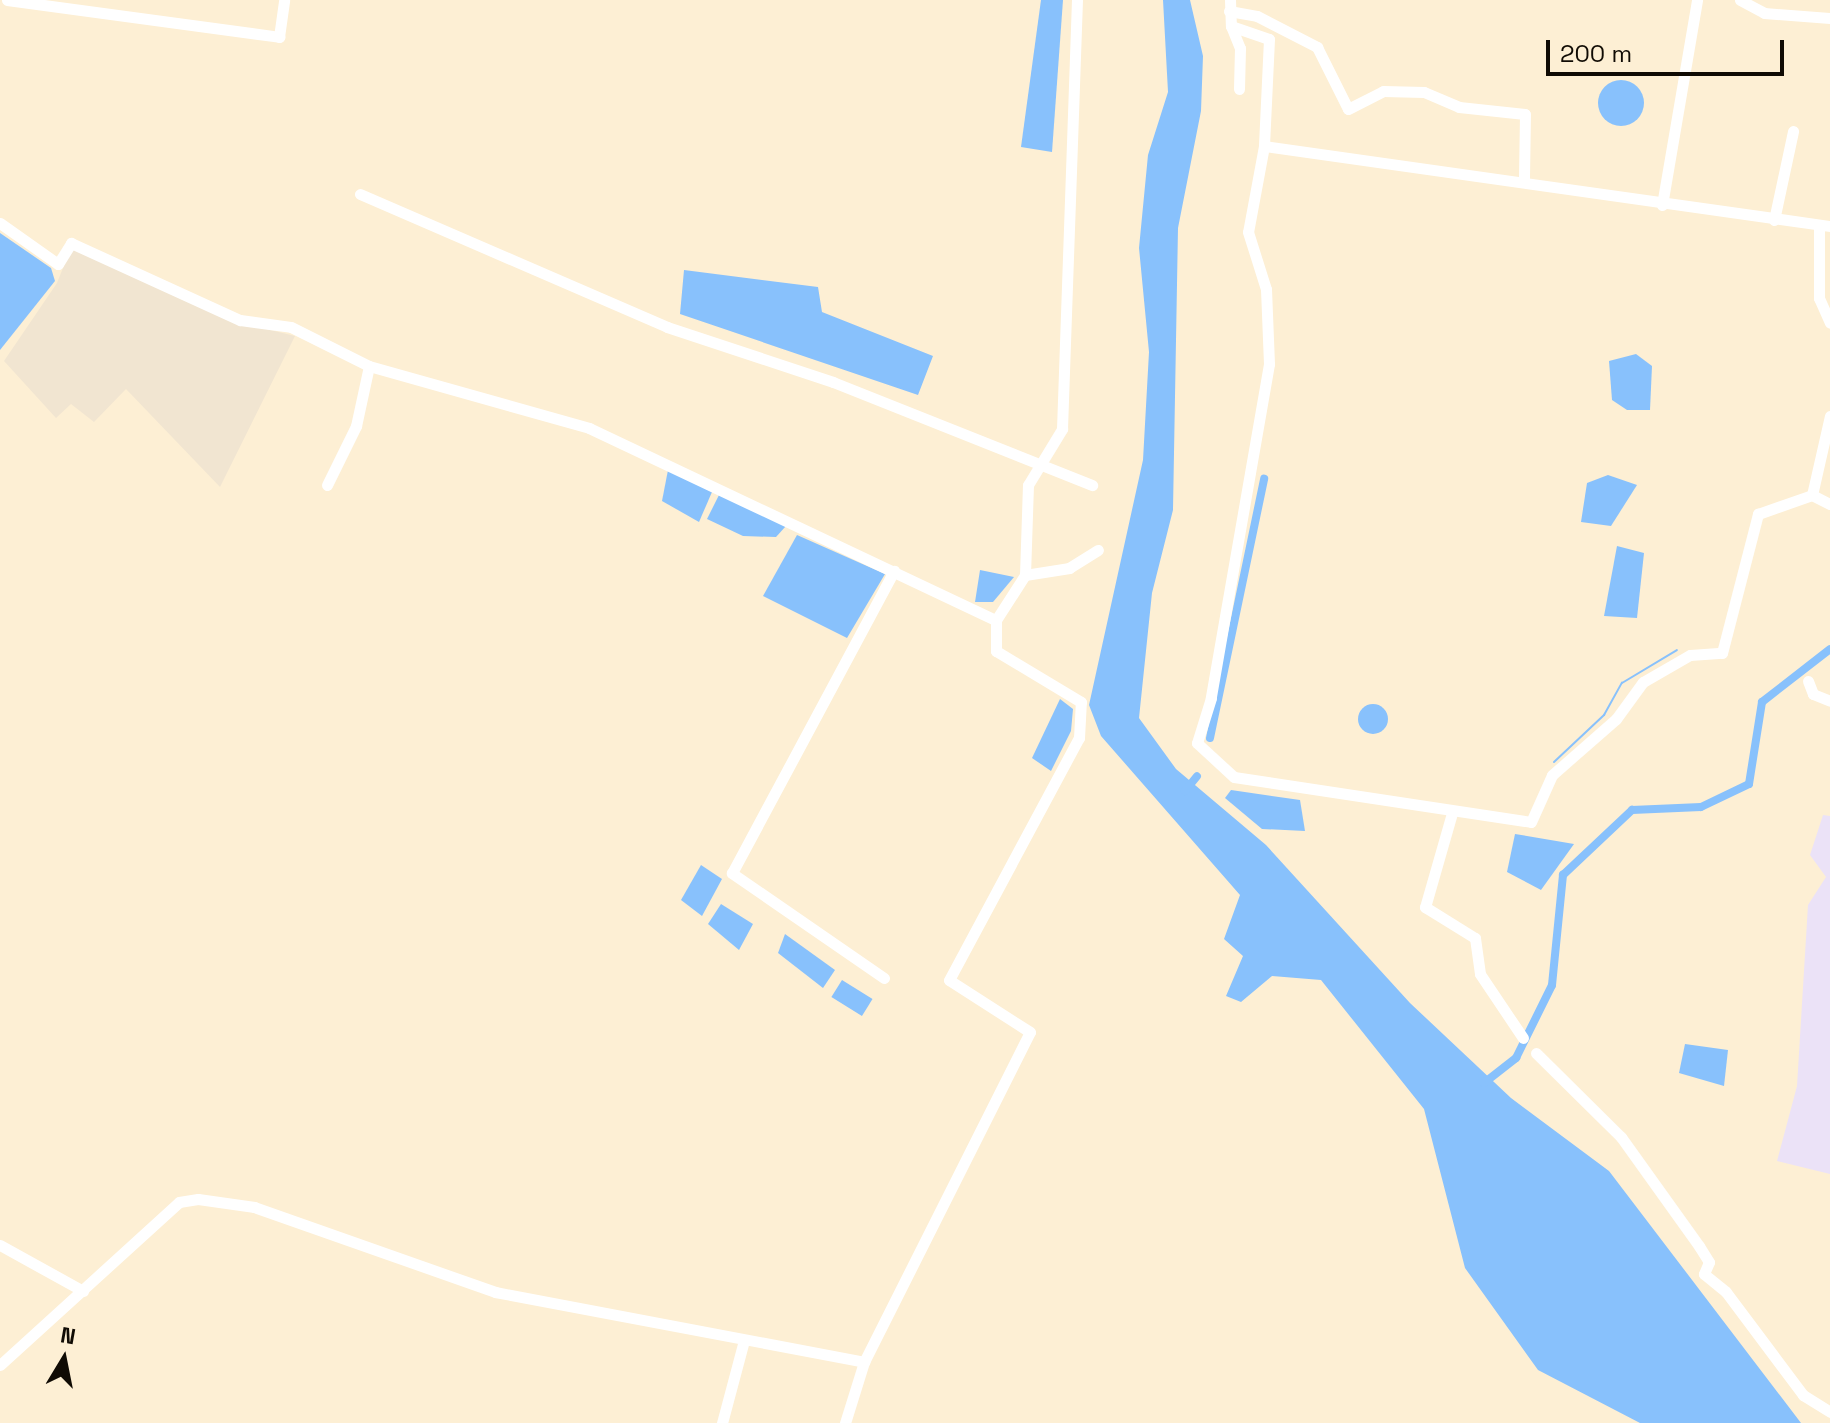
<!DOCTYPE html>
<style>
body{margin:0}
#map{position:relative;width:1830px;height:1423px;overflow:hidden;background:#fdefd4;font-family:"Space Grotesk",sans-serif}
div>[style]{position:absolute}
.industrial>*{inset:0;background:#f1e5d1}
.education>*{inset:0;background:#ebe2f7}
.water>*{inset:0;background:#88c1fc;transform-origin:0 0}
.round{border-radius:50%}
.stream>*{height:2px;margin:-1px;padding:0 1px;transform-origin:1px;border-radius:1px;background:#88c1fc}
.canal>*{height:8px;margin:-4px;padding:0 4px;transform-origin:4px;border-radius:4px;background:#88c1fc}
.minor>*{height:11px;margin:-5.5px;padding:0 5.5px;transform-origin:5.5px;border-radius:5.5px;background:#fff}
span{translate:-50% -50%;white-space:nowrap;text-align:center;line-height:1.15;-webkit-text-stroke:7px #fdefd4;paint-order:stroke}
.north{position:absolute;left:24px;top:1319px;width:80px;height:80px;-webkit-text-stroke:6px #fdefd4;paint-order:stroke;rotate:10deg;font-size:22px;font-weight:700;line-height:32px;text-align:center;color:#100b04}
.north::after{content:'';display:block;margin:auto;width:28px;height:36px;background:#100b04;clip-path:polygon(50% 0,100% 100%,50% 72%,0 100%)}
.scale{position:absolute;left:1546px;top:40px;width:238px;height:36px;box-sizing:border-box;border:4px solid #100b04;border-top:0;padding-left:10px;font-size:24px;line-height:28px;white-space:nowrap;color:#100b04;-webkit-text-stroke:6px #fdefd4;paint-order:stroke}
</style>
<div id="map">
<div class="industrial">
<div style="clip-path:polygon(71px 248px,237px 322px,295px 336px,220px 487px,126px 389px,94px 422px,71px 404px,56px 418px,4px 361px,57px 283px)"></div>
</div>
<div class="education">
<div style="clip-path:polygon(1823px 815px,1830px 816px,1830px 1174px,1777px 1161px,1797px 1086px,1808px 905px,1826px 877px,1810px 855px)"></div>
</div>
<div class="water">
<div style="clip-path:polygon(1041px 0,1063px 0,1052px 152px,1021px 147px)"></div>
<div style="clip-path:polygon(1163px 0,1190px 0,1203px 56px,1201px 111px,1178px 228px,1173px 510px,1152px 593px,1139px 718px,1176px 769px,1266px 845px,1410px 1003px,1511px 1098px,1609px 1171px,1801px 1423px,1640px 1423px,1538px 1370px,1465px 1268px,1424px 1109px,1321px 980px,1272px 976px,1241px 1002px,1226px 996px,1243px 956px,1224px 939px,1240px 895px,1101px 736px,1089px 705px,1143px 460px,1149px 352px,1139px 248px,1148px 155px,1168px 92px)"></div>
<div class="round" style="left:1598px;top:80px;width:46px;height:46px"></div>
<div style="clip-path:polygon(0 233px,51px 268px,55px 281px,0 350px)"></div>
<div style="clip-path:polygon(684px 270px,818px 287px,822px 312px,933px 356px,918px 395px,680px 314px)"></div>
<div style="clip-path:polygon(1636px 354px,1652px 366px,1650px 410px,1627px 410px,1612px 400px,1609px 361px)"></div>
<div style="clip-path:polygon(668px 470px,712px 492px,699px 522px,662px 501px)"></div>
<div style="clip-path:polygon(1608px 475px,1637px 485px,1611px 526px,1581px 522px,1587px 483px)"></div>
<div style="clip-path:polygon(719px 495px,786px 526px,776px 537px,743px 536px,707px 519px)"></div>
<div style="clip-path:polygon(797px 535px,885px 574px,847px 638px,763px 596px)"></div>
<div style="clip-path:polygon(1617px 546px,1644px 553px,1637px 618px,1604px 616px)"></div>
<div style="clip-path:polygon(980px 570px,1014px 577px,993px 602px,975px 602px)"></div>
<div style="clip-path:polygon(1060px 699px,1073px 709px,1071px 731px,1051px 771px,1032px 758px)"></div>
<div class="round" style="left:1358px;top:704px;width:30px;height:30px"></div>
<div style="clip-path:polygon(1231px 790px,1300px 800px,1305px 831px,1262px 829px,1225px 798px)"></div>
<div style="clip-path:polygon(1515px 834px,1574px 844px,1541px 890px,1507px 872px)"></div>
<div style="clip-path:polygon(701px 865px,722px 879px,702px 916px,681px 900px)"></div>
<div style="clip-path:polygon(721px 904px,753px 924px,739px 950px,708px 924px)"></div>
<div style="clip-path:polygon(785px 934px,835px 970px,823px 988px,778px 953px)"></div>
<div style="left:842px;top:980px;width:36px;height:20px;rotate:32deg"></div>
<div style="clip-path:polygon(1685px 1044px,1728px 1050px,1724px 1086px,1679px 1073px)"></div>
</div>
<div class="stream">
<div style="left:1554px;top:762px;width:69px;rotate:-43.2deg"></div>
<div style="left:1604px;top:715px;width:37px;rotate:-61deg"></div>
<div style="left:1622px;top:683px;width:64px;rotate:-31deg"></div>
</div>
<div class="canal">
<div style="left:1210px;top:738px;width:265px;rotate:-78.2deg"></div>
<div style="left:1185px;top:791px;width:19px;rotate:-51deg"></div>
<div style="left:1484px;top:1083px;width:41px;rotate:-38deg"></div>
<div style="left:1516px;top:1058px;width:81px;rotate:-63.7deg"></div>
<div style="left:1552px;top:985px;width:111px;rotate:-84.3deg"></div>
<div style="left:1563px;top:875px;width:95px;rotate:-43.3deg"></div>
<div style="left:1632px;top:810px;width:69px;rotate:-2.5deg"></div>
<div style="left:1701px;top:807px;width:53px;rotate:-25.6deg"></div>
<div style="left:1749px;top:784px;width:83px;rotate:-81deg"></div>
<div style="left:1762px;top:702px;width:86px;rotate:-37.9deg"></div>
</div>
<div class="minor">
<div style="left:7px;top:0;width:275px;rotate:7.7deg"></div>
<div style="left:279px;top:37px;width:37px;rotate:-82deg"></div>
<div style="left:1230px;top:0;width:26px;rotate:88deg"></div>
<div style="left:1231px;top:26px;width:40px;rotate:18.9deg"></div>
<div style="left:1269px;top:39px;width:107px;rotate:92.7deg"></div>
<div style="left:1264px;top:146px;width:572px;rotate:8.05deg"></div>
<div style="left:1740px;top:0;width:27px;rotate:28deg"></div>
<div style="left:1764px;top:13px;width:66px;rotate:4.3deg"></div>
<div style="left:1229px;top:11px;width:28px;rotate:10deg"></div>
<div style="left:1257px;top:16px;width:68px;rotate:27.3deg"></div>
<div style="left:1317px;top:47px;width:69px;rotate:63.4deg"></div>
<div style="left:1348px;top:109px;width:39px;rotate:-27deg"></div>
<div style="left:1383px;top:91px;width:41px;rotate:1.4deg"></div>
<div style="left:1424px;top:92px;width:38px;rotate:23deg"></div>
<div style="left:1459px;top:107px;width:66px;rotate:6.1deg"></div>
<div style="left:1525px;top:114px;width:64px;rotate:90.9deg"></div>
<div style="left:1231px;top:26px;width:24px;rotate:68deg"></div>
<div style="left:1240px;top:48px;width:41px;rotate:91.4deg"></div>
<div style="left:1264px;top:146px;width:87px;rotate:100.5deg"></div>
<div style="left:1248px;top:232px;width:60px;rotate:72.5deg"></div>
<div style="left:1266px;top:289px;width:75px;rotate:87.7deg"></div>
<div style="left:1269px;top:364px;width:339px;rotate:99.9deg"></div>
<div style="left:1211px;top:698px;width:47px;rotate:107.3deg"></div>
<div style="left:1197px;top:743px;width:50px;rotate:42.6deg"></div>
<div style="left:1234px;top:777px;width:300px;rotate:8.6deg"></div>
<div style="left:1531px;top:822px;width:51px;rotate:-65.9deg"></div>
<div style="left:1552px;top:775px;width:85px;rotate:-41.2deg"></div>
<div style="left:1616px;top:719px;width:46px;rotate:-53.9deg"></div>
<div style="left:1643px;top:682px;width:54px;rotate:-29.9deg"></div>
<div style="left:1690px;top:655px;width:32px;rotate:-4deg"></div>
<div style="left:1722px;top:653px;width:144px;rotate:-75.5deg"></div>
<div style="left:1758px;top:514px;width:57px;rotate:-19.4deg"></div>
<div style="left:1812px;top:495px;width:20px;rotate:27deg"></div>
<div style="left:360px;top:194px;width:335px;rotate:23.4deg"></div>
<div style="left:667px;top:327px;width:175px;rotate:18.3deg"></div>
<div style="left:833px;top:382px;width:279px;rotate:21.7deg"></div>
<div style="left:1662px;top:205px;width:208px;rotate:-80.3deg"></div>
<div style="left:1774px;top:220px;width:91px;rotate:-77.9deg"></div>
<div style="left:0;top:223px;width:71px;rotate:35.3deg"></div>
<div style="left:58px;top:264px;width:25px;rotate:-58deg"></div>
<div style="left:71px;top:243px;width:186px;rotate:24.5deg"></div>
<div style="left:240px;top:320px;width:51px;rotate:7.8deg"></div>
<div style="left:291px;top:327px;width:87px;rotate:26.6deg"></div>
<div style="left:369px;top:366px;width:229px;rotate:15.7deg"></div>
<div style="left:589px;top:428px;width:450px;rotate:25.3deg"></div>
<div style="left:1819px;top:226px;width:72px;rotate:90deg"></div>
<div style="left:1819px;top:298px;width:27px;rotate:66deg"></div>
<div style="left:327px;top:485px;width:66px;rotate:-63.8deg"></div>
<div style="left:356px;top:426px;width:61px;rotate:-77.8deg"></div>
<div style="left:1812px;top:495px;width:81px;rotate:-77.2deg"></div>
<div style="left:1025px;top:575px;width:45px;rotate:-9deg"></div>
<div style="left:1069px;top:568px;width:34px;rotate:-32deg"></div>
<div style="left:1808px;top:681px;width:14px;rotate:69deg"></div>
<div style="left:1813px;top:694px;width:18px;rotate:22deg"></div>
<div style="left:1452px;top:813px;width:98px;rotate:106deg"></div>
<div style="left:1425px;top:907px;width:59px;rotate:31.8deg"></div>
<div style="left:1475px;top:938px;width:36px;rotate:82deg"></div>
<div style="left:1480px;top:974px;width:77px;rotate:56.1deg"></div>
<div style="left:884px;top:978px;width:185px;rotate:-145.4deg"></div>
<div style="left:732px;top:873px;width:343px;rotate:-61.8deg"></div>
<div style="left:1536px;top:1053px;width:120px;rotate:44.7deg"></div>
<div style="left:1621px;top:1137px;width:134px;rotate:54.4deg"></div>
<div style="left:1699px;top:1246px;width:19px;rotate:58deg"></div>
<div style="left:1709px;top:1262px;width:13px;rotate:113deg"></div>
<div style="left:1704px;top:1274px;width:28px;rotate:39deg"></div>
<div style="left:1726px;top:1292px;width:129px;rotate:53.2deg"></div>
<div style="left:1803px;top:1395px;width:32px;rotate:32deg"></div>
<div style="left:0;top:1245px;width:95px;rotate:29deg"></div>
<div style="left:0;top:1365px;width:242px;rotate:-42.3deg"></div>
<div style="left:179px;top:1202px;width:19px;rotate:-9deg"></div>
<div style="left:198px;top:1199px;width:57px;rotate:8.1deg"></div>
<div style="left:254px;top:1207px;width:256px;rotate:19.4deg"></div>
<div style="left:495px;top:1292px;width:376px;rotate:10.7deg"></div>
<div style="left:722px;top:1423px;width:82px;rotate:-75.1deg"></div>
<div style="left:845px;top:1423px;width:64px;rotate:-72.7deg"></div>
<div style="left:864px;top:1362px;width:369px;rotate:-63.3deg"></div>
<div style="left:1030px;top:1032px;width:96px;rotate:-147.3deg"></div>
<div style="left:949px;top:980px;width:275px;rotate:-61.8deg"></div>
<div style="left:1079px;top:738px;width:36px;rotate:-87deg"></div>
<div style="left:1081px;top:702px;width:99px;rotate:-149deg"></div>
<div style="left:996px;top:651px;width:31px;rotate:-90deg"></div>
<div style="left:996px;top:620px;width:54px;rotate:-57.2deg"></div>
<div style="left:1025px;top:575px;width:90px;rotate:-88.1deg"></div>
<div style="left:1028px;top:485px;width:66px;rotate:-58.7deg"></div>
<div style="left:1062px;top:429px;width:429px;rotate:-88deg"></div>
</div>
<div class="north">N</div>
<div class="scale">200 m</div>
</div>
